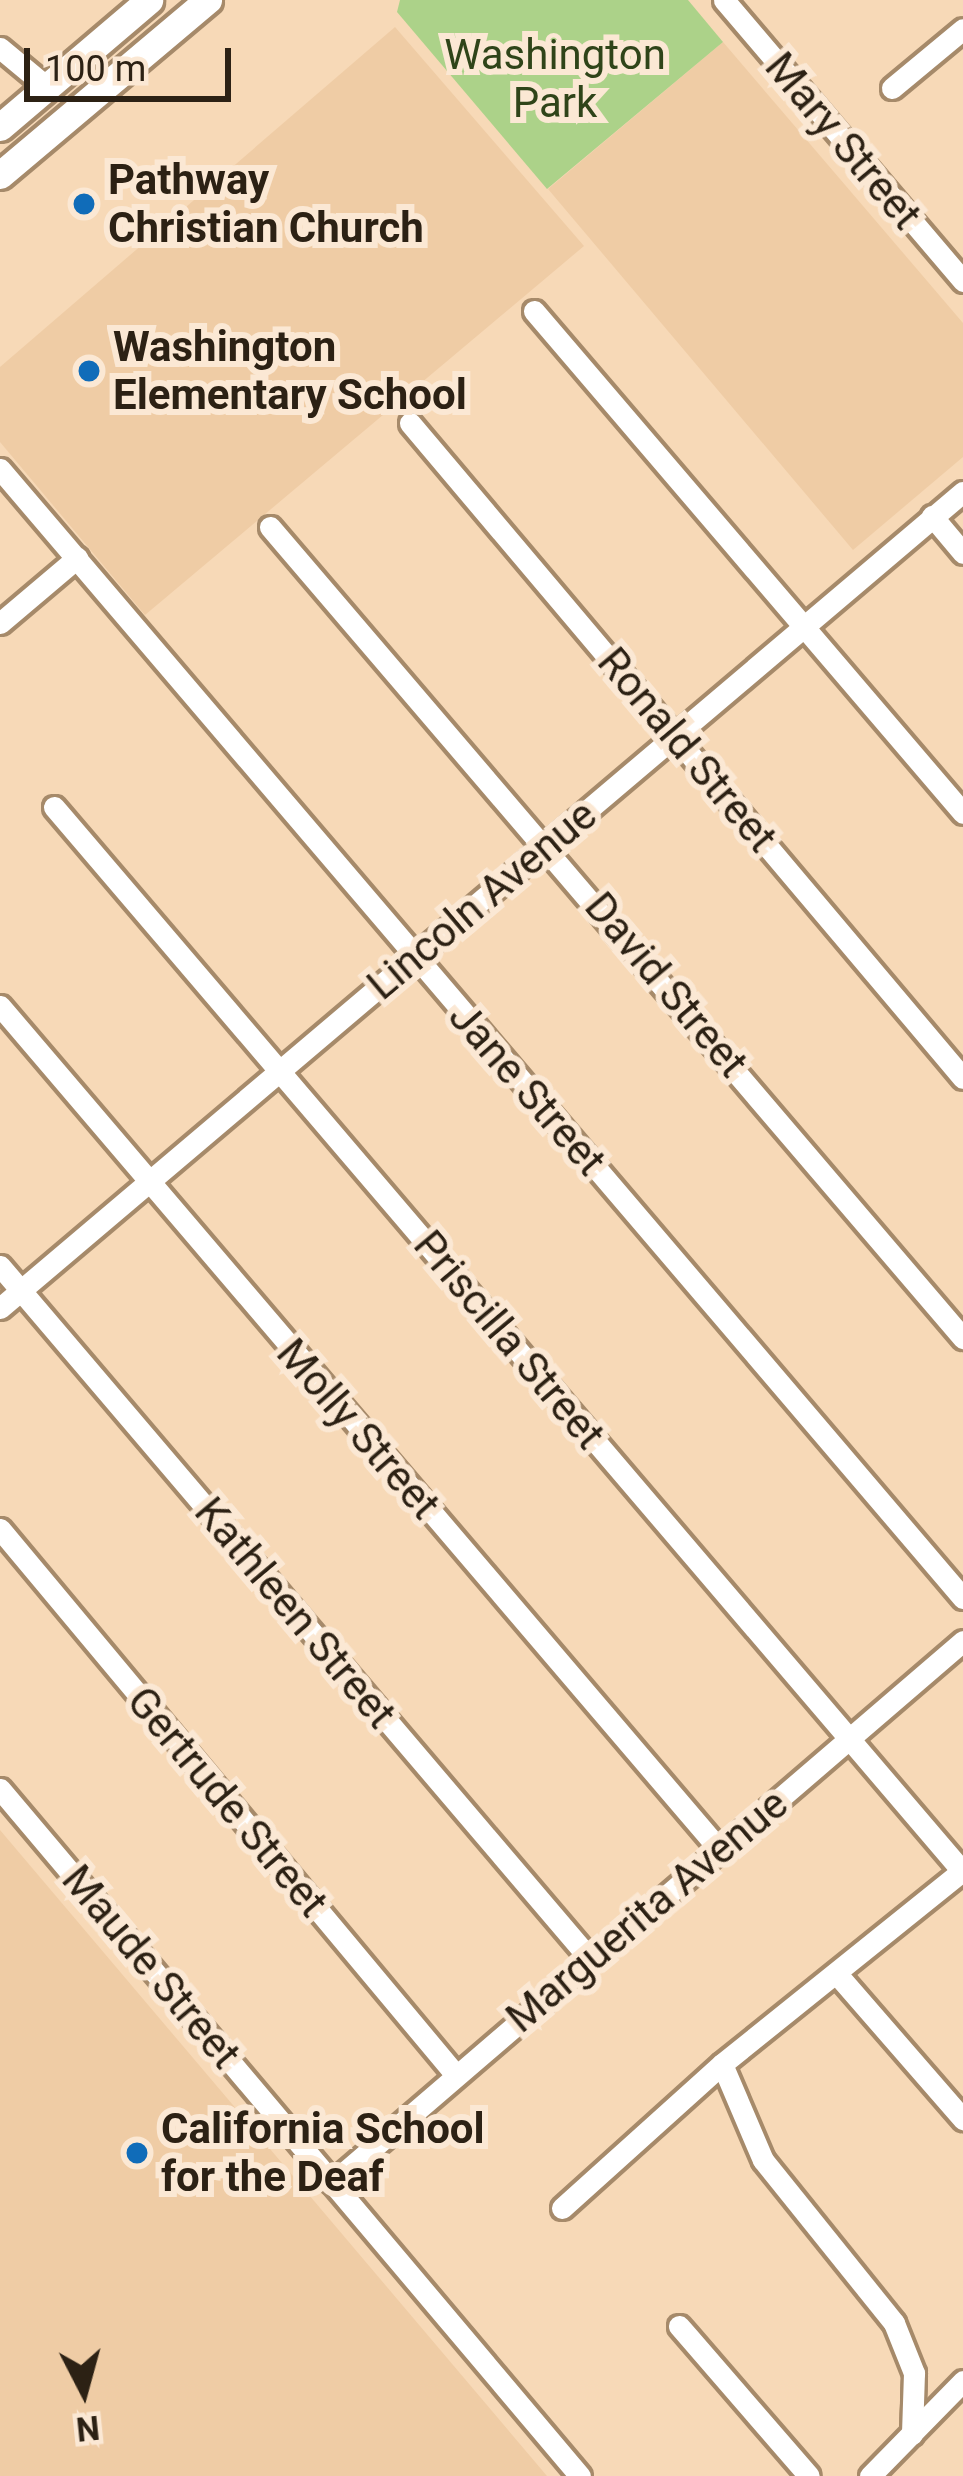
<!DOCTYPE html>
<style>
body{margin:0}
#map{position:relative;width:963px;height:2476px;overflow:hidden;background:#f7d9b7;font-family:Roboto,sans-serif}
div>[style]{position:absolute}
.built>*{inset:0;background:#efcca5}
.green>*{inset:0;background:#acd289}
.roads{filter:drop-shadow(3px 0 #a68a6a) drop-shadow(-3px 0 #a68a6a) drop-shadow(0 3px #a68a6a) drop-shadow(0 -3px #a68a6a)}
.minor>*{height:21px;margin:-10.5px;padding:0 10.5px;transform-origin:10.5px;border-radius:10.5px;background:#fff}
.major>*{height:27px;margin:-13.5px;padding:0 13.5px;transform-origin:13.5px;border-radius:13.5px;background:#fff}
.dots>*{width:33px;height:33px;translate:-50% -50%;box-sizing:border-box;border:6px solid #fbe8d4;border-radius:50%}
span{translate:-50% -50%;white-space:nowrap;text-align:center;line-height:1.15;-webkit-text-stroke:12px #fbe8d4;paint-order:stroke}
.park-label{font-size:42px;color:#2f4419}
.street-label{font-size:42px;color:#2c2114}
.poi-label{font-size:42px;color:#2c2114;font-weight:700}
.left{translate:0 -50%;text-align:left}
.north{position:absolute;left:24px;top:2332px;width:120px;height:120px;-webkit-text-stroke:9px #fbe8d4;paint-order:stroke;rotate:174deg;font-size:33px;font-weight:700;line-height:48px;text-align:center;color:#2c2114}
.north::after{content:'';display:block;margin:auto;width:42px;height:54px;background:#2c2114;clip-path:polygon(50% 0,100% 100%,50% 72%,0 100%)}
.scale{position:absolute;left:24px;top:48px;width:207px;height:54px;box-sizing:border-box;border:6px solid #2c2114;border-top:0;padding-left:15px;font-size:36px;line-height:42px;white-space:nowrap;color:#2c2114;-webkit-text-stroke:9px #fbe8d4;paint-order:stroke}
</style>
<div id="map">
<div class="built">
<div style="clip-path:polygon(395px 27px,584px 246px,145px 615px,0 442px,0 367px)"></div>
<div style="clip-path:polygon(723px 42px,963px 323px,963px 457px,853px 550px,548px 189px)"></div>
<div style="clip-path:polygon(0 1830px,547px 2476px,0 2476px)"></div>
</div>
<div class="green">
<div style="clip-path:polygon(400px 0,688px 0,723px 42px,547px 189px,397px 12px)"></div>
</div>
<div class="roads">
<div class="minor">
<div style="left:724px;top:0;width:369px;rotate:49.6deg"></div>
<div style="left:0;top:48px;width:61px;rotate:39.7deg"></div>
<div style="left:892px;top:88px;width:92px;rotate:-39.7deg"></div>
<div style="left:534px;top:311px;width:660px;rotate:49.48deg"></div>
<div style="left:410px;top:423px;width:857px;rotate:49.83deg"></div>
<div style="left:0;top:469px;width:1484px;rotate:49.54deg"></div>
<div style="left:932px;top:516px;width:48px;rotate:50deg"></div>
<div style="left:270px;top:527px;width:1067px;rotate:49.49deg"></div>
<div style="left:0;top:623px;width:101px;rotate:-40.2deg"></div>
<div style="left:54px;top:807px;width:1400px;rotate:49.52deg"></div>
<div style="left:0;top:1006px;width:1108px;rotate:49.54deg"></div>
<div style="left:0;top:1266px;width:910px;rotate:49.59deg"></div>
<div style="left:0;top:1308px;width:1262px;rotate:-40.28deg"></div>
<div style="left:0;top:1529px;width:710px;rotate:50.14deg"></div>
<div style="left:0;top:1789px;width:899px;rotate:49.83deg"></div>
<div style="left:836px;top:1973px;width:194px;rotate:49deg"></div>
<div style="left:722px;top:2064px;width:104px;rotate:66.9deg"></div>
<div style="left:763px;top:2160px;width:209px;rotate:51.2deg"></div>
<div style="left:894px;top:2323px;width:54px;rotate:68.2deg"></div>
<div style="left:914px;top:2373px;width:61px;rotate:91.9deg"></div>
<div style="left:332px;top:2183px;width:832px;rotate:-40.66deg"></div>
<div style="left:562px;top:2208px;width:215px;rotate:-42deg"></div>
<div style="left:722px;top:2064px;width:308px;rotate:-38.8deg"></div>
<div style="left:679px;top:2326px;width:198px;rotate:49.1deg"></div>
<div style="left:870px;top:2476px;width:133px;rotate:-45.6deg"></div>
</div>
<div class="major">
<div style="left:0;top:127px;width:196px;rotate:-40.4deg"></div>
<div style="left:0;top:175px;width:272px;rotate:-40.1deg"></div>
</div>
</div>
<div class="dots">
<div style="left:84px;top:204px;background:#106cb9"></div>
<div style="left:89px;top:371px;background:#106cb9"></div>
<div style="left:137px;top:2153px;background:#106cb9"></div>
</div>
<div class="park-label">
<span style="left:555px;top:79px">Washington<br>Park</span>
</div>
<div class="street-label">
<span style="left:843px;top:141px;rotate:50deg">Mary Street</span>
<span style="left:687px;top:750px;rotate:50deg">Ronald Street</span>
<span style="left:482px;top:900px;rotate:-40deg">Lincoln Avenue</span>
<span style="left:666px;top:985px;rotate:50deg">David Street</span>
<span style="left:527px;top:1089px;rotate:49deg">Jane Street</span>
<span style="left:509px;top:1340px;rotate:50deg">Priscilla Street</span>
<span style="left:358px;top:1429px;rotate:49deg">Molly Street</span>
<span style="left:295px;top:1613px;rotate:50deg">Kathleen Street</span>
<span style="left:227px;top:1802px;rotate:50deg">Gertrude Street</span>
<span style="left:647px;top:1911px;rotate:-40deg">Marguerita Avenue</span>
<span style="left:151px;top:1967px;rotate:50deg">Maude Street</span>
</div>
<div class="poi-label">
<span class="left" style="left:108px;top:204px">Pathway<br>Christian Church</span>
<span class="left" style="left:113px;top:371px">Washington<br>Elementary School</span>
<span class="left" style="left:161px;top:2153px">California School<br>for the Deaf</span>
</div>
<div class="north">N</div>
<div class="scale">100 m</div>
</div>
